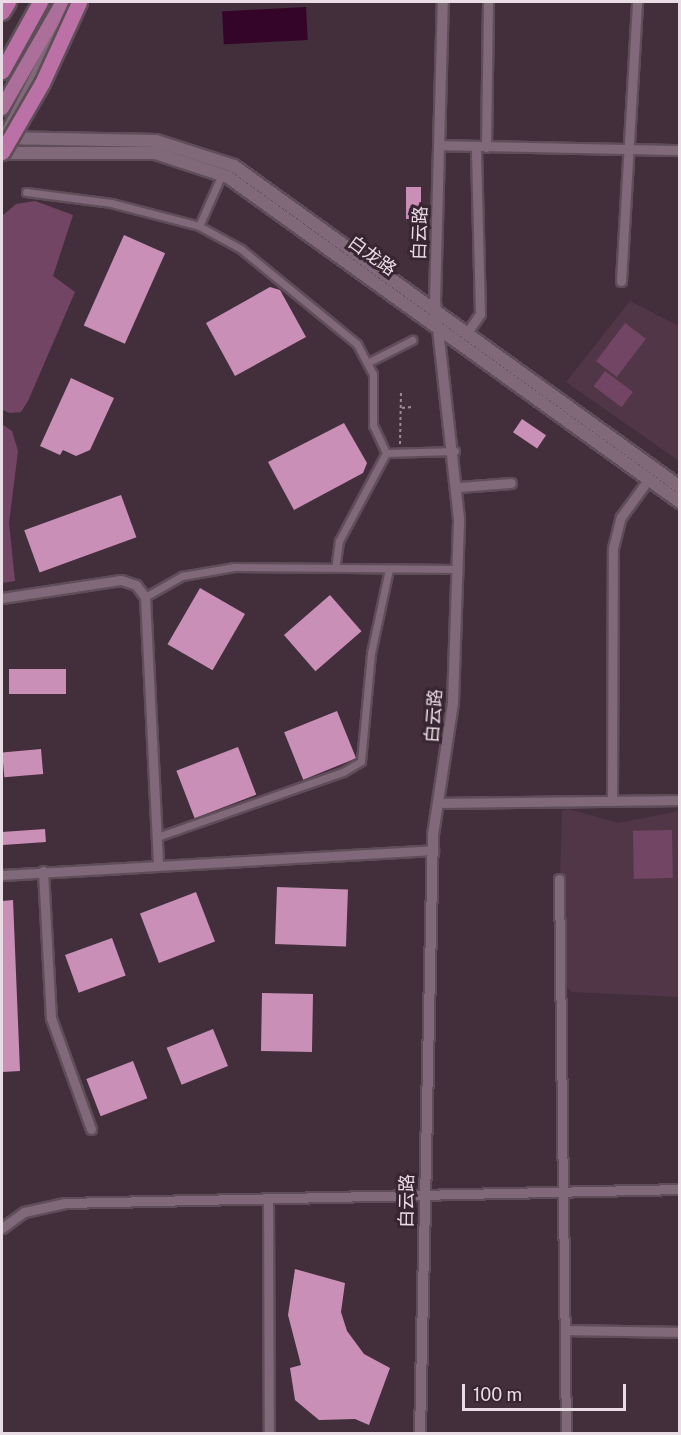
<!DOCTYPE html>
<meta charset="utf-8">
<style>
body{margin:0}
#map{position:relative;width:681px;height:1435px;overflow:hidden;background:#432f3c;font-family:"Public Sans","Noto Sans SC",sans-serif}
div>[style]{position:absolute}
.built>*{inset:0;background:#503647}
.green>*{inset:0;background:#734565;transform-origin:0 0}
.water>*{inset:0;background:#340429;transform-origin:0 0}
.building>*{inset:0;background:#ca8fb7;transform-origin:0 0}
.path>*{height:2px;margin-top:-1px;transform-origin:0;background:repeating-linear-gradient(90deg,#9c8b96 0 3px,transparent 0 6px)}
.roads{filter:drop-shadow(2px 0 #5f4e59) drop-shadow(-2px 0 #5f4e59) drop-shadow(0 2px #5f4e59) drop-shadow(0 -2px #5f4e59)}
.pedestrian>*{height:7px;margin:-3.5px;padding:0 3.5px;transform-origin:3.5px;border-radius:3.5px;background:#806978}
.minor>*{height:9px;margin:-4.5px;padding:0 4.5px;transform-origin:4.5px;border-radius:4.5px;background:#806978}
.tertiary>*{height:10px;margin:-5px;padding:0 5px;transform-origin:5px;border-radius:5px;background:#806978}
.secondary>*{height:12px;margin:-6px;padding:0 6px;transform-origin:6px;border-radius:6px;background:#806978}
.primary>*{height:14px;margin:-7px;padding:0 7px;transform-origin:7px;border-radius:7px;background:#ac6f9a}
.trunk>*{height:15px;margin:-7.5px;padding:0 7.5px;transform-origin:7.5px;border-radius:7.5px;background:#bb71a5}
.bridges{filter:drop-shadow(2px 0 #5f4e59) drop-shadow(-2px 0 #5f4e59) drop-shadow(0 2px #5f4e59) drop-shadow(0 -2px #5f4e59)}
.trunk-bridge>*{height:15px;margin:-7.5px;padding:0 7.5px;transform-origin:7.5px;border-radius:7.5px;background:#bb71a5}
span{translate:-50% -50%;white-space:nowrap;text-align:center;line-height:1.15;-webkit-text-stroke:6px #382532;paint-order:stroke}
.street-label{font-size:18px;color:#e9dce4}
.frame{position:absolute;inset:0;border:3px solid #e9dce4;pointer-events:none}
.scale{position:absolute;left:462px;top:1384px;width:164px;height:27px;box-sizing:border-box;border:3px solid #e9dce4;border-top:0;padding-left:8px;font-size:18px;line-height:21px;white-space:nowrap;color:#e9dce4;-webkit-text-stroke:4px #382532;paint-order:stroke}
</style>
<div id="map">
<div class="built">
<div style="clip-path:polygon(630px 301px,679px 326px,679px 461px,566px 382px)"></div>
<div style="clip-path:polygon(569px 809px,618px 823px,679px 811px,679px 997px,572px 992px,557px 979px,562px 811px)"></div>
</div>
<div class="green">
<div style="clip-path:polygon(35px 201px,73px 215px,53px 276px,75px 292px,28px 401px,21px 412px,10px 413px,2px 410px,2px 216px,16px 204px)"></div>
<div style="left:625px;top:323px;width:26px;height:48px;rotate:37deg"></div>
<div style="left:605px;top:371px;width:35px;height:19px;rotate:37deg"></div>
<div style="clip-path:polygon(2px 424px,12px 431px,18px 451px,9px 523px,15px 581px,2px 583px)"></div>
<div style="left:672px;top:830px;width:48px;height:39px;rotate:89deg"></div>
</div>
<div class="water">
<div style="left:306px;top:7px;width:33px;height:84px;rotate:87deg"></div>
</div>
<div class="building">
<div style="left:406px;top:187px;width:15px;height:32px"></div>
<div style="left:124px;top:235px;width:45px;height:99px;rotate:24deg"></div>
<div style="clip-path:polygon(270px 287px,280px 290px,306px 337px,235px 376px,206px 323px)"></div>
<div style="clip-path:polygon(71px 378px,114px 398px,90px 450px,76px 456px,63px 450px,60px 455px,40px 446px)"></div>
<div style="left:522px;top:419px;width:29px;height:16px;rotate:34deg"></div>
<div style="clip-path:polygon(344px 423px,367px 463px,363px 473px,294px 510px,268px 462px)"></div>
<div style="left:121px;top:495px;width:45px;height:103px;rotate:70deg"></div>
<div style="left:200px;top:588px;width:52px;height:65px;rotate:30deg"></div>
<div style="left:330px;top:595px;width:48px;height:61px;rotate:49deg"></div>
<div style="left:66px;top:669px;width:25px;height:57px;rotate:90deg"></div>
<div style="left:337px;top:711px;width:51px;height:57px;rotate:68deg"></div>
<div style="left:238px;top:747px;width:51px;height:66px;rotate:69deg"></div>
<div style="left:41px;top:749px;width:25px;height:39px;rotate:85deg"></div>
<div style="left:45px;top:829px;width:13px;height:43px;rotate:86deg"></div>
<div style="left:277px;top:887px;width:71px;height:57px;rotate:2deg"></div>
<div style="left:196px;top:892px;width:53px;height:60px;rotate:69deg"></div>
<div style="clip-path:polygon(13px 900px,20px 1071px,2px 1072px,2px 901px)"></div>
<div style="left:112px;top:938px;width:40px;height:50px;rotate:70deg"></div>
<div style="left:262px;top:993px;width:51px;height:58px;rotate:1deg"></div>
<div style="left:213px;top:1029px;width:40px;height:50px;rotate:68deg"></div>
<div style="left:133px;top:1061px;width:40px;height:50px;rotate:69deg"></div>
<div style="clip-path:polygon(295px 1269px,345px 1283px,341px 1312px,347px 1331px,364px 1354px,390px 1368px,369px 1425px,355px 1419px,319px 1420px,295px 1400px,290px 1368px,301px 1365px,288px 1315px)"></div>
</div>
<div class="path">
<div style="left:402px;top:408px;width:10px;rotate:-6deg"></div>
<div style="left:400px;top:444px;width:51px;rotate:-88.9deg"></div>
</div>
<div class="roads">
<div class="pedestrian">
<div style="left:26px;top:192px;width:86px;rotate:7.4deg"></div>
<div style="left:111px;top:203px;width:91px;rotate:14.6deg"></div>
<div style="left:199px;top:226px;width:48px;rotate:28.7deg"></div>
<div style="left:241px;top:249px;width:150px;rotate:39.3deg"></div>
<div style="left:357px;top:344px;width:34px;rotate:62deg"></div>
<div style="left:373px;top:374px;width:51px;rotate:90deg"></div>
<div style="left:373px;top:425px;width:31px;rotate:65deg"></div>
<div style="left:386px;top:453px;width:100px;rotate:118.1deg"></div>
<div style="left:339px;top:541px;width:27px;rotate:98deg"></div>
<div style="left:199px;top:226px;width:57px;rotate:-66.1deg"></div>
<div style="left:367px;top:363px;width:51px;rotate:-27.1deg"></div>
<div style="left:386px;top:453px;width:69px;rotate:-1.7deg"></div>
<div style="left:145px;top:597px;width:43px;rotate:-29.6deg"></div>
<div style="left:182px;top:576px;width:53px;rotate:-9.8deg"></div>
<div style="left:234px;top:567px;width:222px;rotate:0.5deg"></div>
<div style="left:157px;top:837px;width:197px;rotate:-19.3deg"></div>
<div style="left:343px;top:772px;width:21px;rotate:-31deg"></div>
<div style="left:361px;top:761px;width:108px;rotate:-84.7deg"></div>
<div style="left:371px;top:653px;width:86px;rotate:-77.9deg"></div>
</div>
<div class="minor">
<div style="left:439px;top:145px;width:241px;rotate:1.2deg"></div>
<div style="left:486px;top:147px;width:145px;rotate:-89.2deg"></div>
<div style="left:621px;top:281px;width:279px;rotate:-86.7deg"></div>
<div style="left:467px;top:333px;width:23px;rotate:-56deg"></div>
<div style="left:480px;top:314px;width:167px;rotate:-91.4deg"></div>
<div style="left:459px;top:487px;width:52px;rotate:-4.4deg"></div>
<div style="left:2px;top:598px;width:120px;rotate:-8.6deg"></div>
<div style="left:121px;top:580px;width:16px;rotate:18deg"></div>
<div style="left:136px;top:585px;width:15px;rotate:53deg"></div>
<div style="left:145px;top:597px;width:267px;rotate:87.2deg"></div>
<div style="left:612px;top:801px;width:253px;rotate:-89.8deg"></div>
<div style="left:613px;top:548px;width:32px;rotate:-76deg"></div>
<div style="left:621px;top:517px;width:46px;rotate:-53.9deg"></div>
<div style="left:440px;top:803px;width:240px;rotate:-0.7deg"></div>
<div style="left:43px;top:871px;width:147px;rotate:86.9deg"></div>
<div style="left:51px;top:1018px;width:118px;rotate:70.2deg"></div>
<div style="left:2px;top:875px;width:432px;rotate:-3.3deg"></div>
<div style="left:559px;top:879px;width:555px;rotate:89.28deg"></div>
<div style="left:268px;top:1198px;width:236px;rotate:89.8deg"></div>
<div style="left:2px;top:1228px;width:27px;rotate:-36deg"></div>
<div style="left:24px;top:1212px;width:42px;rotate:-12.4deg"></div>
<div style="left:65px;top:1203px;width:615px;rotate:-1.3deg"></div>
<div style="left:568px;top:1330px;width:112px;rotate:1deg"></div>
</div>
<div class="tertiary">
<div style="left:4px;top:136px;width:128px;rotate:-62.6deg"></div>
<div style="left:420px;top:1434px;width:599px;rotate:-88.76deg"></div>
<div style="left:433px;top:835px;width:134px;rotate:-81.4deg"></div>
<div style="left:453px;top:703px;width:184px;rotate:-88.1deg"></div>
<div style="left:459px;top:519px;width:219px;rotate:-96.3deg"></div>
<div style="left:435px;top:301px;width:299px;rotate:-88.5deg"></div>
</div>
<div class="secondary">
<div style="left:2px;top:138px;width:154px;rotate:1.1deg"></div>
<div style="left:156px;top:141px;width:82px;rotate:17.8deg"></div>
<div style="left:234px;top:166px;width:550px;rotate:35.74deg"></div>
<div style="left:2px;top:153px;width:153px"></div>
<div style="left:155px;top:153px;width:77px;rotate:18.2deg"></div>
<div style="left:228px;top:177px;width:557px;rotate:35.72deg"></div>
</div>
<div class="primary">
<div style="left:2px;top:108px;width:122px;rotate:-60.1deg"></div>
</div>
<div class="trunk">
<div style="left:2px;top:12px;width:12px;rotate:-59deg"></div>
<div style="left:2px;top:71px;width:79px;rotate:-61.2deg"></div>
</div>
</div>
<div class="bridges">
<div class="trunk-bridge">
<div style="left:2px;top:152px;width:80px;rotate:-59.9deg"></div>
<div style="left:42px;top:83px;width:89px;rotate:-65.4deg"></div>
</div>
</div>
<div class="street-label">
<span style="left:420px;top:233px;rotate:-88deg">白云路</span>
<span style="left:372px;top:256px;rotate:36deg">白龙路</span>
<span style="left:434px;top:716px;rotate:-86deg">白云路</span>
<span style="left:407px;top:1201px;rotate:-89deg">白云路</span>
</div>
<div class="frame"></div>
<div class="scale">100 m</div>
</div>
